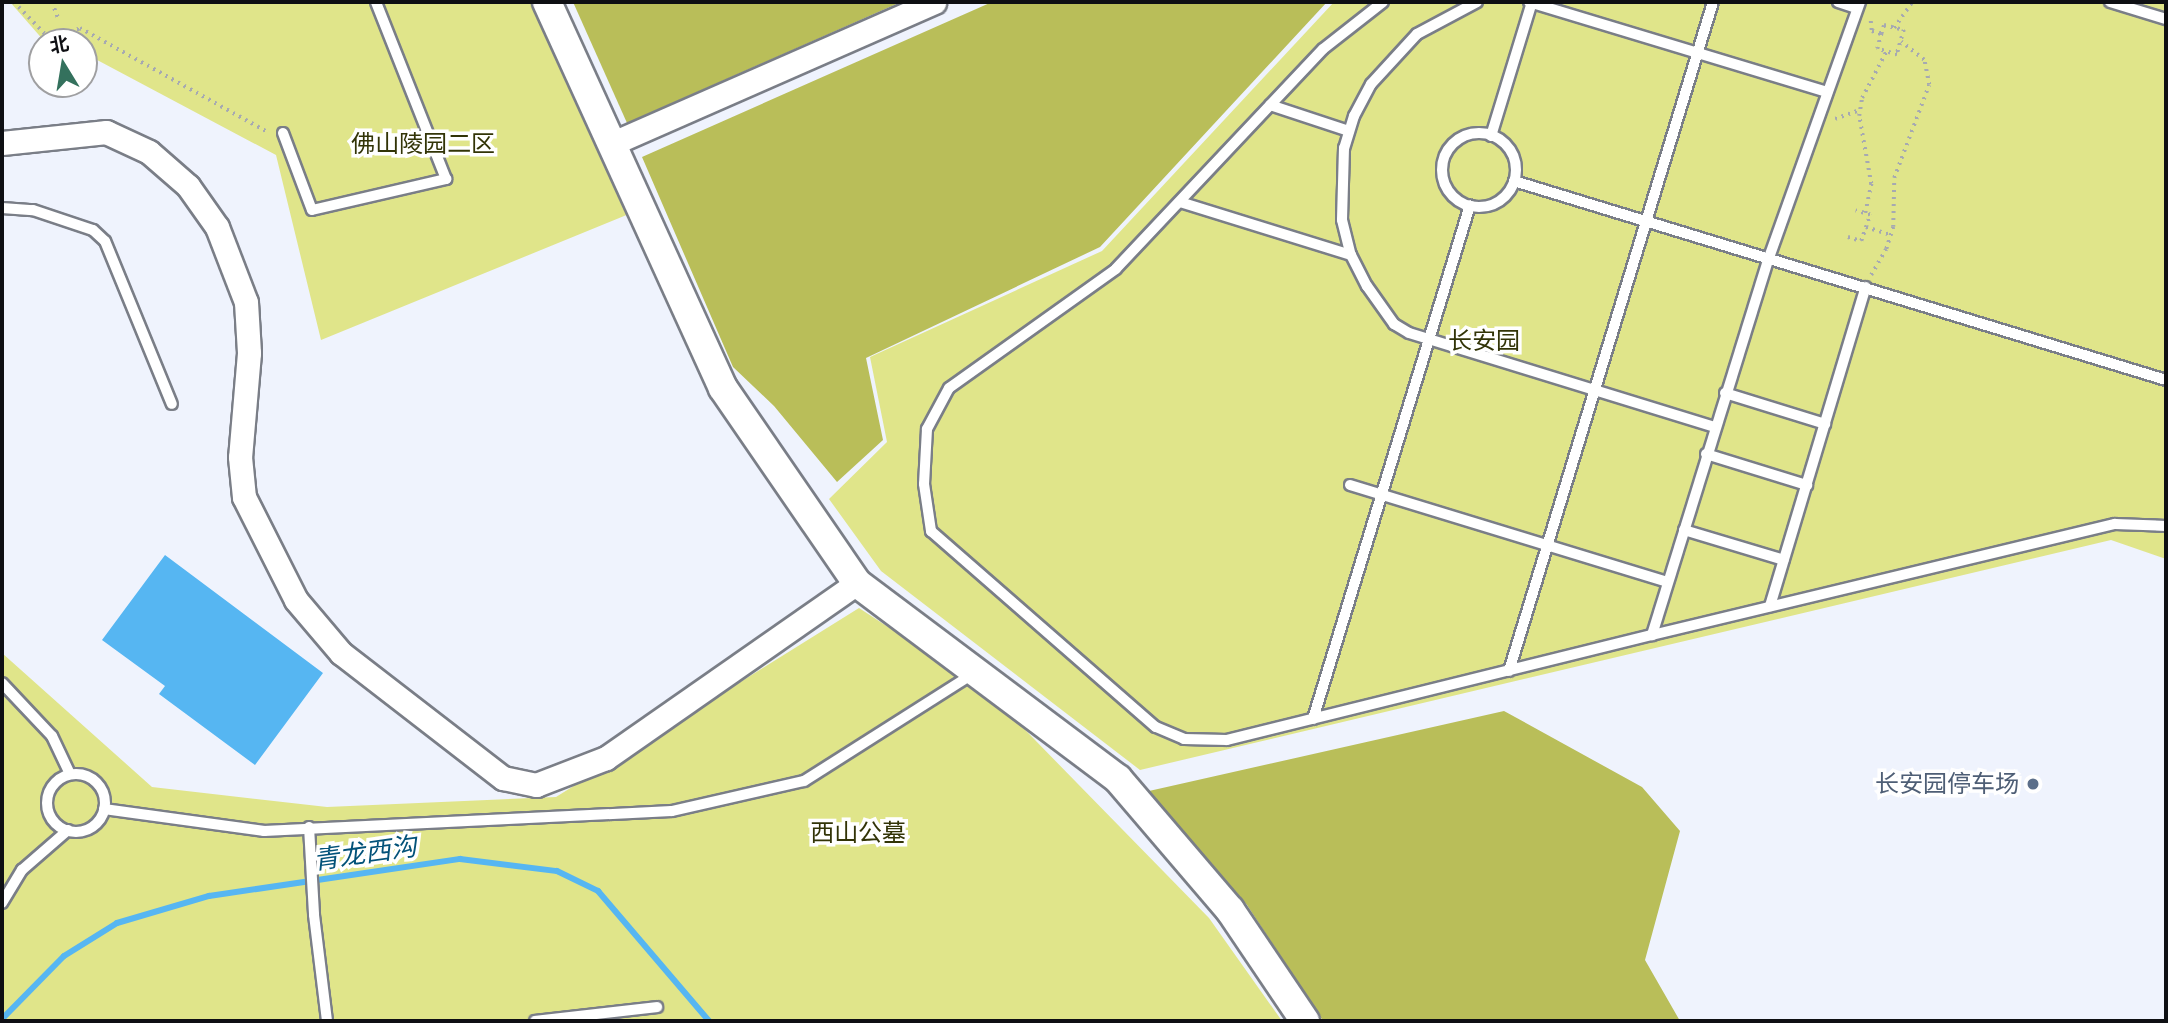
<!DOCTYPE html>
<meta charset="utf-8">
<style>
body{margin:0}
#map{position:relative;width:2168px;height:1023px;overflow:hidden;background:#eff3fd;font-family:Raleway,"Noto Sans SC",sans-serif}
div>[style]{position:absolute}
.green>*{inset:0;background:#e0e58a}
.forest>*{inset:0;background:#b9be59}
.water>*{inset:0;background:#56b6f2}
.stream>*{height:6px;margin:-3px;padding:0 3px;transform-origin:3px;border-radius:3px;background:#56b6f2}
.path>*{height:3.5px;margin-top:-1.75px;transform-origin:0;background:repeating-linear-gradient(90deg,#a6a9b1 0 2px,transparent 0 7px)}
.roads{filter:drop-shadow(2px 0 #7a7e87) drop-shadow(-2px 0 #7a7e87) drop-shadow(0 2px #7a7e87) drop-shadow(0 -2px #7a7e87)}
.service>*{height:10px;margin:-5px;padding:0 5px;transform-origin:5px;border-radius:5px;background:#fff}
.service>.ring{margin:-5px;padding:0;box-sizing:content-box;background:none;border:10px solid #fff;border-radius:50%}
.minor>*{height:23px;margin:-11.5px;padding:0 11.5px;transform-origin:11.5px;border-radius:11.5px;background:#fff}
.tertiary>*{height:28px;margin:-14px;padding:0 14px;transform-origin:14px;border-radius:14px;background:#fff}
.dots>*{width:19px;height:19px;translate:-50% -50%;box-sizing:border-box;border:4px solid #fff;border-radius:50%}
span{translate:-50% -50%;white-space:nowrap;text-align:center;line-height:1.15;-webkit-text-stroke:7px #fff;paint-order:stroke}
.park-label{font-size:24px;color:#323407}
.service-label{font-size:24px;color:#4e5e75}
.right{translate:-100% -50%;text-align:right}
.water-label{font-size:26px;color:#025279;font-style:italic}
.frame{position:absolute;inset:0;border:4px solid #0e0f13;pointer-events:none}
.north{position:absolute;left:28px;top:28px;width:70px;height:70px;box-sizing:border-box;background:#fff;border:2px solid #9f9fa1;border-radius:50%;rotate:349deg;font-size:19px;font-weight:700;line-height:28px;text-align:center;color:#0e0f13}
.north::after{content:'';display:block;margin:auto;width:24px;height:32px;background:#34715d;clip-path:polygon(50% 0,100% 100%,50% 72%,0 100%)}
</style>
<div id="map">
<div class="green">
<div style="clip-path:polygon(10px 2px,532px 2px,629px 214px,321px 340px,276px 155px,84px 53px,84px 42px,45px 42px)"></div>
<div style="clip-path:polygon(1334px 2px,2166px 2px,2166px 559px,2111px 540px,1140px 770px,881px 571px,829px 499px,887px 442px,870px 357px,1102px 251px)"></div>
<div style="clip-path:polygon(859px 608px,989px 693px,1209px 918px,1282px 1021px,2px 1021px,2px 653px,152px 787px,327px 807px,556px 797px)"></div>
</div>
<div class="forest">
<div style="clip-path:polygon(573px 2px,901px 2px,627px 123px)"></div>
<div style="clip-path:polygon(992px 2px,1327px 2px,1100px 247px,866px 358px,883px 440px,837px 482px,774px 406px,733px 367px,642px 157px)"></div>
<div style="clip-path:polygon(1504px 711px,1642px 787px,1680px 831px,1645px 960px,1680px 1021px,1323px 1021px,1247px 905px,1149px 791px)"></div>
</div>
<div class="water">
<div style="clip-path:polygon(165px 555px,323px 673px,255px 765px,159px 694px,165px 686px,102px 640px)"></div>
</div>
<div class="stream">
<div style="left:2px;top:1019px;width:88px;rotate:-45.5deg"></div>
<div style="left:64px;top:956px;width:62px;rotate:-31.9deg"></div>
<div style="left:117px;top:923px;width:96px;rotate:-16.4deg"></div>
<div style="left:209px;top:896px;width:254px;rotate:-8.4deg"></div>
<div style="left:460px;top:859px;width:98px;rotate:7.1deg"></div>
<div style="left:557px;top:871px;width:46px;rotate:26deg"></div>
<div style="left:598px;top:891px;width:171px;rotate:49.5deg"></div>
</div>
<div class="path">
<div style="left:14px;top:2px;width:53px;rotate:45.8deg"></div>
<div style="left:51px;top:40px;width:31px;rotate:-22deg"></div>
<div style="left:80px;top:28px;width:215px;rotate:29deg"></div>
<div style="left:52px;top:2px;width:19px;rotate:69deg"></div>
<div style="left:1871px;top:21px;width:10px;rotate:84deg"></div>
<div style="left:1872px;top:31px;width:9px;rotate:18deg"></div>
<div style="left:1881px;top:34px;width:9px;rotate:-72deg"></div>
<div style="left:1884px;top:25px;width:21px;rotate:14deg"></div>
<div style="left:1904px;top:30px;width:26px;rotate:106deg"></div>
<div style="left:1897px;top:55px;width:21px;rotate:-163deg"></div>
<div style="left:1877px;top:49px;width:16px;rotate:-75deg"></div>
<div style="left:1894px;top:28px;width:32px;rotate:-55deg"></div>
<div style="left:1835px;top:119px;width:27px;rotate:-20deg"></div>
<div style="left:1865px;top:213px;width:30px;rotate:-78deg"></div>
<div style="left:1871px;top:184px;width:69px;rotate:-100deg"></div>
<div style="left:1859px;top:116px;width:18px;rotate:-81deg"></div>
<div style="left:1862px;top:98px;width:52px;rotate:-62.4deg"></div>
<div style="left:1866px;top:227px;width:25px;rotate:18deg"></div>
<div style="left:1848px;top:237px;width:14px;rotate:17deg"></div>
<div style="left:1861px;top:241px;width:28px;rotate:-71deg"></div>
<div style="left:1870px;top:215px;width:15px;rotate:-164deg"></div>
<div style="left:1871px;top:275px;width:30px;rotate:-60deg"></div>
<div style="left:1886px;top:249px;width:23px;rotate:-72deg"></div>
<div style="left:1893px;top:227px;width:49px;rotate:-88.8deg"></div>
<div style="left:1894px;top:178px;width:99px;rotate:-69.4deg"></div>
<div style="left:1929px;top:85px;width:25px;rotate:-101deg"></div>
<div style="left:1924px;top:60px;width:29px;rotate:-142deg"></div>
</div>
<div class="roads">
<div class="service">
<div style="left:1383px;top:2px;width:76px;rotate:141.9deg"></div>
<div style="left:1323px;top:49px;width:302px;rotate:133.3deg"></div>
<div style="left:1116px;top:269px;width:205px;rotate:144.5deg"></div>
<div style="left:949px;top:388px;width:47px;rotate:118.2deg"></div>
<div style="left:927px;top:429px;width:55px;rotate:93.1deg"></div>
<div style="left:924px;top:484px;width:48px;rotate:81.5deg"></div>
<div style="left:931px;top:531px;width:298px;rotate:41.1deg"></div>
<div style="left:1156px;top:727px;width:30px;rotate:23deg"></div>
<div style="left:1184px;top:739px;width:43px;rotate:1.3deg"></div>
<div style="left:1227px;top:740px;width:438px;rotate:-13.9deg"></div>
<div style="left:1477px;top:2px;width:68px;rotate:151.9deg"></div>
<div style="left:1417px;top:34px;width:68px;rotate:132.6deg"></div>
<div style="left:1371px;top:84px;width:36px;rotate:118deg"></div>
<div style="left:1354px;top:116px;width:34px;rotate:107deg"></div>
<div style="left:1344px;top:148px;width:72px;rotate:91.6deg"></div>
<div style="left:1342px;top:220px;width:36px;rotate:76deg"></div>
<div style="left:1351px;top:255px;width:35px;rotate:63deg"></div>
<div style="left:1367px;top:286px;width:47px;rotate:54.6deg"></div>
<div style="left:1394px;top:324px;width:17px;rotate:31deg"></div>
<div style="left:1409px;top:333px;width:320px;rotate:17.1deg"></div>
<div style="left:1529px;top:2px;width:311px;rotate:16.8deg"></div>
<div style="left:1838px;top:2px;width:20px;rotate:18deg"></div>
<div style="left:1860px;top:2px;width:271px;rotate:109.6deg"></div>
<div style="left:1769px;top:257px;width:396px;rotate:107.2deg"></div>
<div style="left:1652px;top:635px;width:476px;rotate:-13.5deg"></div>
<div style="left:2115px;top:524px;width:51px;rotate:2.2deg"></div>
<div style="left:2110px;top:2px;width:59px;rotate:16.9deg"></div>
<div style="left:1270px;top:105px;width:83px;rotate:18.2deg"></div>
<div style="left:283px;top:133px;width:82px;rotate:69.4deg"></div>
<div style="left:312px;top:210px;width:138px;rotate:-13deg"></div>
<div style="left:446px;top:179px;width:190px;rotate:-111.6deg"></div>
<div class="ring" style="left:1442px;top:133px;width:64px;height:64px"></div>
<div style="left:1491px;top:136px;width:140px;rotate:-73deg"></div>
<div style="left:1514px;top:181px;width:682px;rotate:16.97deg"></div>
<div style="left:1180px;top:202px;width:179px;rotate:17.2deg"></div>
<div style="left:2px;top:208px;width:31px;rotate:4deg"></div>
<div style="left:33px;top:210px;width:63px;rotate:18.4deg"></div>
<div style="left:93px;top:230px;width:16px;rotate:43deg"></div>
<div style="left:105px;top:241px;width:176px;rotate:67.7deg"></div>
<div style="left:1725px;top:393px;width:105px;rotate:17.2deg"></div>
<div style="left:1706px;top:454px;width:106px;rotate:17.1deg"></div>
<div style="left:1350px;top:485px;width:332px;rotate:17deg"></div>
<div style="left:1684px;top:530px;width:104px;rotate:16.7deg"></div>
<div style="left:1770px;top:606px;width:333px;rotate:-73.3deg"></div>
<div style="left:1509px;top:671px;width:699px;rotate:-73.04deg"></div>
<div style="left:2px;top:683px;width:73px;rotate:46.7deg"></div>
<div style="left:52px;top:736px;width:42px;rotate:64.7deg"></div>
<div style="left:1313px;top:719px;width:537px;rotate:-73.01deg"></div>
<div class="ring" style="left:47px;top:774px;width:48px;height:48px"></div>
<div style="left:104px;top:809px;width:162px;rotate:7.8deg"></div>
<div style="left:264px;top:831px;width:408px;rotate:-2.8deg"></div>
<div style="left:672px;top:811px;width:135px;rotate:-12.8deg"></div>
<div style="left:804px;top:781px;width:201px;rotate:-32.4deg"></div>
<div style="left:309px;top:827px;width:88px;rotate:86.7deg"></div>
<div style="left:314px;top:915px;width:107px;rotate:83deg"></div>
<div style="left:2px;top:903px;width:39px;rotate:-59deg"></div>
<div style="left:22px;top:870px;width:61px;rotate:-41deg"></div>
<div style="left:535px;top:1021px;width:123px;rotate:-6.5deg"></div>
</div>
<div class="minor">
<div style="left:2px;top:143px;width:105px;rotate:-6deg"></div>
<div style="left:106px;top:132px;width:47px;rotate:24.9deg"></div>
<div style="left:149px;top:152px;width:52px;rotate:41.1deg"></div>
<div style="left:188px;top:186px;width:50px;rotate:54.7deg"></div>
<div style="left:217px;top:227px;width:80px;rotate:68.9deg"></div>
<div style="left:246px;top:302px;width:51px;rotate:86.6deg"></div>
<div style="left:249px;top:353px;width:104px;rotate:94.9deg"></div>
<div style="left:240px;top:457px;width:40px;rotate:84.3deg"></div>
<div style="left:244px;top:497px;width:115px;rotate:63.2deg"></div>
<div style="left:296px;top:600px;width:70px;rotate:49.7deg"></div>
<div style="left:341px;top:653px;width:205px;rotate:37.7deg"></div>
<div style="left:503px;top:778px;width:34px;rotate:12deg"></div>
<div style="left:536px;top:785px;width:75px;rotate:-21.1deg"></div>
<div style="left:606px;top:758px;width:306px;rotate:-34.9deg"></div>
<div style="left:611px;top:144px;width:353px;rotate:-23.7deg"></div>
</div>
<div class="tertiary">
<div style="left:547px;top:2px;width:424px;rotate:65.5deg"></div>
<div style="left:723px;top:388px;width:237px;rotate:55.5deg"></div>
<div style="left:857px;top:583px;width:326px;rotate:36.9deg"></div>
<div style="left:1118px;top:779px;width:172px;rotate:49.5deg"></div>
<div style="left:1230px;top:910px;width:134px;rotate:56deg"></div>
</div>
</div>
<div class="dots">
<div style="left:2033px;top:784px;background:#5c6f8a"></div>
</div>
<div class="park-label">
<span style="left:423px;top:144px">佛山陵园二区</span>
<span style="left:1484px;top:341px">长安园</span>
<span style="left:858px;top:833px">西山公墓</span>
</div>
<div class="service-label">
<span class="right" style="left:2019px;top:784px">长安园停车场</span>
</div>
<div class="water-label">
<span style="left:365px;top:854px;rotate:-8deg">青龙西沟</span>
</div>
<div class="frame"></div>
<div class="north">北</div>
</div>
